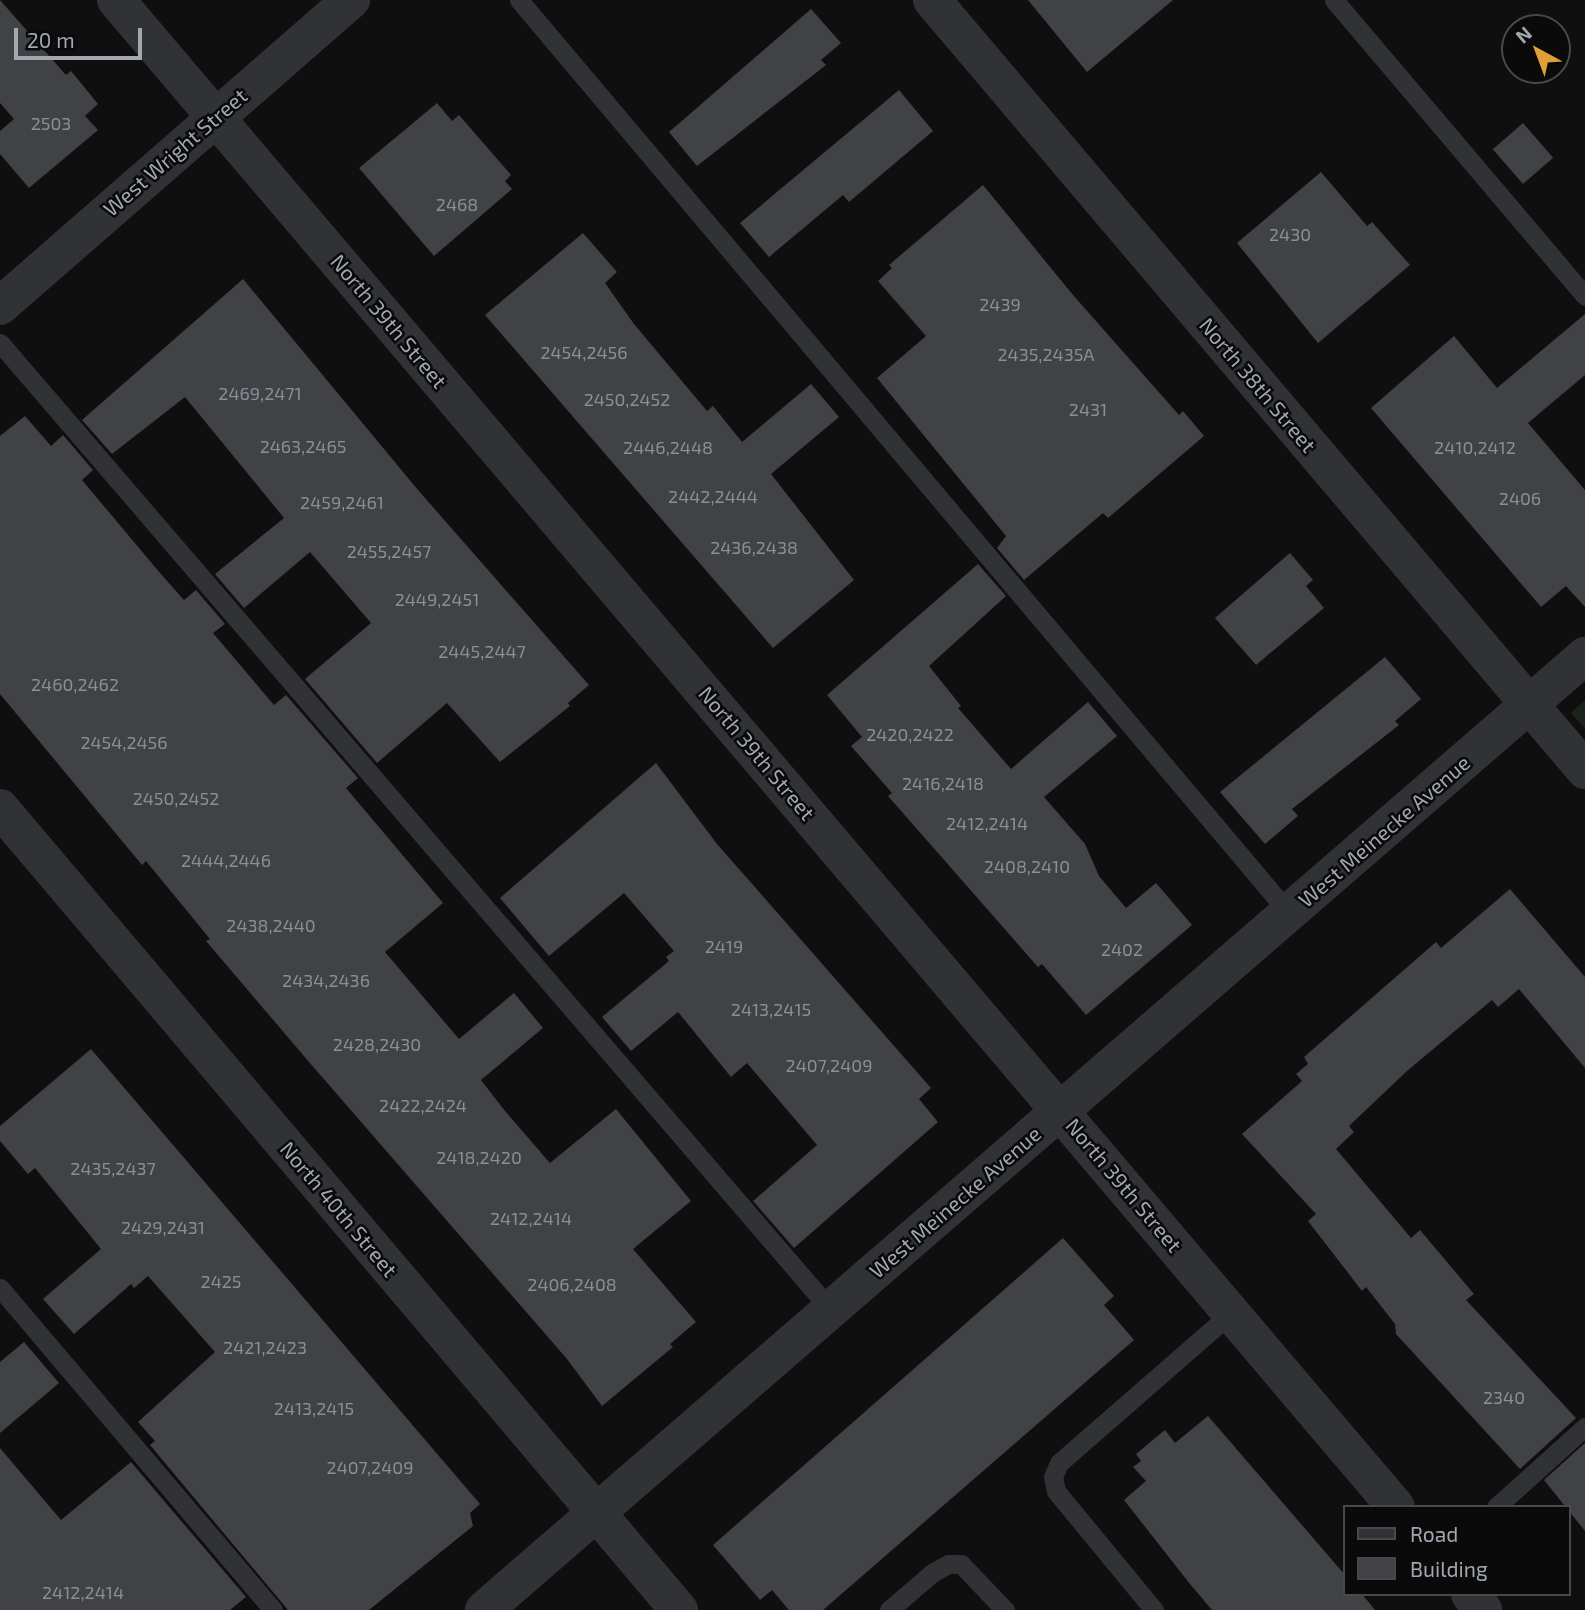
<!DOCTYPE html>
<style>
body{margin:0}
#map{position:relative;width:1585px;height:1610px;overflow:hidden;background:#0f0f10;font-family:"Exo 2",sans-serif}
div>[style]{position:absolute}
.green>*{inset:0;background:#1c231d}
.building>*{inset:0;background:#414246;transform-origin:0 0}
.service>*{height:19px;margin:-9.5px;padding:0 9.5px;transform-origin:9.5px;border-radius:9.5px;background:#313235}
.minor>*{height:38px;margin:-19px;padding:0 19px;transform-origin:19px;border-radius:19px;background:#313235}
span{translate:-50% -50%;white-space:nowrap;text-align:center;line-height:1.15;-webkit-text-stroke:5px #0a0a0b;paint-order:stroke}
.number-label{font-size:18px;color:#8a8e96}
.number-label span{-webkit-text-stroke-width:0}
.street-label{font-size:21px;color:#a2a7b0}
.legend{position:absolute;left:1343px;top:1505px;width:228px;height:91px;box-sizing:border-box;background:#0a0a0b;border:2px solid #47494d;margin:0;padding:9px 12px;list-style:none;font-size:21px;color:#a2a7b0}
.legend li{display:flex;align-items:center;gap:14px;height:35px}
.legend b{width:35px;border:2px solid #47494d}
.north{position:absolute;left:1501px;top:14px;width:70px;height:70px;box-sizing:border-box;background:#0a0a0b;border:2px solid #47494d;border-radius:50%;rotate:319deg;font-size:19px;font-weight:700;line-height:28px;text-align:center;color:#a2a7b0}
.north::after{content:'';display:block;margin:auto;width:24px;height:32px;background:#dfa038;clip-path:polygon(50% 0,100% 100%,50% 72%,0 100%)}
.scale{position:absolute;left:14px;top:28px;width:128px;height:32px;box-sizing:border-box;border:4px solid #a2a7b0;border-top:0;padding-left:9px;font-size:21px;line-height:24px;white-space:nowrap;color:#a2a7b0;-webkit-text-stroke:5px #0a0a0b;paint-order:stroke}
</style>
<div id="map">
<div class="green">
<div style="clip-path:polygon(1585px 700px,1585px 729px,1571px 713px)"></div>
</div>
<div class="building">
<div style="clip-path:polygon(0 0,66px 75px,71px 71px,98px 104px,85px 116px,98px 130px,29px 188px,0 154px,0 131px,14px 119px,0 103px)"></div>
<div style="clip-path:polygon(1028px 0,1173px 0,1087px 72px)"></div>
<div style="clip-path:polygon(811px 9px,841px 43px,821px 60px,826px 65px,697px 166px,669px 132px)"></div>
<div style="clip-path:polygon(899px 90px,933px 131px,849px 202px,843px 195px,769px 257px,740px 223px)"></div>
<div style="clip-path:polygon(437px 103px,452px 121px,459px 115px,511px 175px,505px 181px,512px 189px,434px 256px,359px 168px)"></div>
<div style="left:1523px;top:123px;width:46px;height:40px;rotate:49deg"></div>
<div style="clip-path:polygon(1321px 172px,1367px 226px,1372px 222px,1410px 265px,1318px 343px,1237px 243px)"></div>
<div style="clip-path:polygon(983px 185px,1073px 295px,1179px 415px,1183px 411px,1204px 436px,1108px 518px,1103px 513px,1024px 580px,997px 548px,1006px 536px,877px 378px,926px 336px,878px 281px,892px 268px,889px 265px)"></div>
<div style="clip-path:polygon(583px 233px,617px 272px,605px 283px,634px 324px,707px 411px,713px 406px,742px 442px,811px 384px,839px 417px,771px 474px,854px 580px,773px 648px,485px 315px)"></div>
<div style="clip-path:polygon(243px 279px,418px 490px,589px 685px,568px 703px,570px 706px,500px 762px,447px 703px,377px 763px,305px 679px,371px 623px,310px 552px,244px 608px,215px 574px,284px 518px,185px 397px,112px 454px,82px 420px)"></div>
<div style="clip-path:polygon(1585px 314px,1585px 375px,1528px 423px,1585px 490px,1585px 607px,1566px 586px,1541px 607px,1371px 408px,1454px 336px,1497px 388px)"></div>
<div style="clip-path:polygon(25px 416px,51px 446px,63px 435px,93px 470px,82px 480px,160px 573px,184px 600px,196px 590px,225px 624px,213px 633px,274px 705px,286px 695px,358px 778px,346px 788px,443px 903px,385px 952px,459px 1039px,514px 993px,543px 1028px,481px 1080px,505px 1111px,550px 1163px,616px 1109px,691px 1201px,633px 1249px,696px 1322px,670px 1344px,673px 1347px,602px 1406px,567px 1359px,309px 1062px,206px 941px,210px 939px,146px 861px,142px 865px,0 694px,0 436px)"></div>
<div style="clip-path:polygon(1290px 553px,1313px 580px,1306px 586px,1324px 608px,1256px 665px,1215px 618px)"></div>
<div style="clip-path:polygon(978px 564px,1006px 596px,929px 666px,961px 706px,958px 708px,1011px 769px,1088px 702px,1117px 736px,1044px 797px,1085px 844px,1099px 876px,1126px 908px,1156px 883px,1192px 925px,1086px 1015px,1042px 964px,1038px 967px,888px 796px,892px 793px,851px 746px,862px 737px,827px 695px)"></div>
<div style="clip-path:polygon(1385px 657px,1421px 699px,1395px 721px,1399px 725px,1292px 809px,1298px 816px,1265px 844px,1220px 792px)"></div>
<div style="clip-path:polygon(656px 763px,717px 844px,931px 1088px,919px 1099px,938px 1122px,794px 1248px,753px 1201px,817px 1145px,747px 1063px,731px 1077px,678px 1012px,631px 1051px,602px 1017px,669px 961px,666px 957px,674px 951px,624px 893px,549px 956px,500px 898px)"></div>
<div style="clip-path:polygon(1510px 889px,1585px 977px,1585px 1068px,1519px 989px,1498px 1007px,1492px 1000px,1407px 1071px,1349px 1126px,1354px 1132px,1336px 1149px,1411px 1238px,1420px 1230px,1474px 1294px,1466px 1300px,1576px 1418px,1520px 1469px,1396px 1334px,1395px 1324px,1366px 1287px,1362px 1291px,1308px 1221px,1316px 1214px,1242px 1134px,1302px 1081px,1296px 1074px,1308px 1064px,1304px 1057px,1436px 942px,1441px 948px)"></div>
<div style="clip-path:polygon(91px 1049px,480px 1504px,470px 1513px,473px 1526px,369px 1610px,288px 1610px,150px 1445px,155px 1441px,138px 1422px,215px 1352px,148px 1276px,134px 1288px,131px 1284px,74px 1334px,43px 1299px,101px 1249px,35px 1168px,28px 1174px,0 1141px,0 1126px)"></div>
<div style="clip-path:polygon(1063px 1238px,1114px 1296px,1104px 1305px,1134px 1340px,823px 1610px,789px 1610px,772px 1590px,760px 1600px,713px 1545px)"></div>
<div style="clip-path:polygon(24px 1342px,59px 1383px,0 1433px,0 1362px)"></div>
<div style="clip-path:polygon(1208px 1416px,1345px 1575px,1345px 1594px,1362px 1594px,1375px 1610px,1212px 1610px,1190px 1584px,1124px 1500px,1146px 1481px,1133px 1467px,1141px 1461px,1136px 1454px,1165px 1430px,1175px 1443px)"></div>
<div style="clip-path:polygon(1585px 1443px,1585px 1531px,1544px 1480px)"></div>
<div style="clip-path:polygon(0 1448px,61px 1520px,131px 1462px,246px 1597px,230px 1610px,0 1610px)"></div>
</div>
<div class="service">
<div style="left:519px;top:0;width:1194px;rotate:49.86deg"></div>
<div style="left:1334px;top:0;width:388px;rotate:49.7deg"></div>
<div style="left:0;top:343px;width:1275px;rotate:49.33deg"></div>
<div style="left:0;top:1288px;width:422px;rotate:49.7deg"></div>
<div style="left:1496px;top:1507px;width:120px;rotate:-42deg"></div>
<div style="left:889px;top:1610px;width:57px;rotate:-40.7deg"></div>
<div style="left:932px;top:1573px;width:18px;rotate:-29deg"></div>
<div style="left:948px;top:1564px;width:13px"></div>
<div style="left:961px;top:1564px;width:64px;rotate:46.3deg"></div>
<div style="left:1154px;top:1610px;width:154px;rotate:-129.5deg"></div>
<div style="left:1056px;top:1491px;width:14px;rotate:-102deg"></div>
<div style="left:1053px;top:1477px;width:15px;rotate:-67deg"></div>
<div style="left:1059px;top:1463px;width:230px;rotate:-41.1deg"></div>
</div>
<div class="minor">
<div style="left:116px;top:0;width:1977px;rotate:49.66deg"></div>
<div style="left:932px;top:0;width:1010px;rotate:49.7deg"></div>
<div style="left:0;top:306px;width:466px;rotate:-41.1deg"></div>
<div style="left:0;top:808px;width:1051px;rotate:49.75deg"></div>
<div style="left:1470px;top:1594px;width:21px;rotate:51deg"></div>
<div style="left:484px;top:1610px;width:1457px;rotate:-40.91deg"></div>
</div>
<div class="number-label">
<span style="left:51px;top:123px">2503</span>
<span style="left:457px;top:204px">2468</span>
<span style="left:1290px;top:234px">2430</span>
<span style="left:1000px;top:304px">2439</span>
<span style="left:584px;top:352px">2454,2456</span>
<span style="left:1046px;top:354px">2435,2435A</span>
<span style="left:260px;top:393px">2469,2471</span>
<span style="left:627px;top:399px">2450,2452</span>
<span style="left:1088px;top:409px">2431</span>
<span style="left:303px;top:446px">2463,2465</span>
<span style="left:668px;top:447px">2446,2448</span>
<span style="left:1475px;top:447px">2410,2412</span>
<span style="left:713px;top:496px">2442,2444</span>
<span style="left:1520px;top:498px">2406</span>
<span style="left:342px;top:502px">2459,2461</span>
<span style="left:754px;top:547px">2436,2438</span>
<span style="left:389px;top:551px">2455,2457</span>
<span style="left:437px;top:599px">2449,2451</span>
<span style="left:482px;top:651px">2445,2447</span>
<span style="left:75px;top:684px">2460,2462</span>
<span style="left:910px;top:734px">2420,2422</span>
<span style="left:124px;top:742px">2454,2456</span>
<span style="left:943px;top:783px">2416,2418</span>
<span style="left:176px;top:798px">2450,2452</span>
<span style="left:987px;top:823px">2412,2414</span>
<span style="left:226px;top:860px">2444,2446</span>
<span style="left:1027px;top:866px">2408,2410</span>
<span style="left:271px;top:925px">2438,2440</span>
<span style="left:724px;top:946px">2419</span>
<span style="left:1122px;top:949px">2402</span>
<span style="left:326px;top:980px">2434,2436</span>
<span style="left:771px;top:1009px">2413,2415</span>
<span style="left:377px;top:1044px">2428,2430</span>
<span style="left:829px;top:1065px">2407,2409</span>
<span style="left:423px;top:1105px">2422,2424</span>
<span style="left:479px;top:1157px">2418,2420</span>
<span style="left:113px;top:1168px">2435,2437</span>
<span style="left:531px;top:1218px">2412,2414</span>
<span style="left:163px;top:1227px">2429,2431</span>
<span style="left:221px;top:1281px">2425</span>
<span style="left:572px;top:1284px">2406,2408</span>
<span style="left:265px;top:1347px">2421,2423</span>
<span style="left:1504px;top:1397px">2340</span>
<span style="left:314px;top:1408px">2413,2415</span>
<span style="left:370px;top:1467px">2407,2409</span>
<span style="left:83px;top:1592px">2412,2414</span>
</div>
<div class="street-label">
<span style="left:175px;top:152px;rotate:-41deg">West Wright Street</span>
<span style="left:389px;top:321px;rotate:50deg">North 39th Street</span>
<span style="left:1258px;top:385px;rotate:50deg">North 38th Street</span>
<span style="left:757px;top:753px;rotate:50deg">North 39th Street</span>
<span style="left:1384px;top:831px;rotate:-41deg">West Meinecke Avenue</span>
<span style="left:1124px;top:1185px;rotate:50deg">North 39th Street</span>
<span style="left:955px;top:1202px;rotate:-41deg">West Meinecke Avenue</span>
<span style="left:339px;top:1209px;rotate:50deg">North 40th Street</span>
</div>
<ul class="legend">
<li><b style="height:9px;background:#313235"></b>Road</li>
<li><b style="height:19px;background:#414246"></b>Building</li>
</ul>
<div class="north">N</div>
<div class="scale">20 m</div>
</div>
